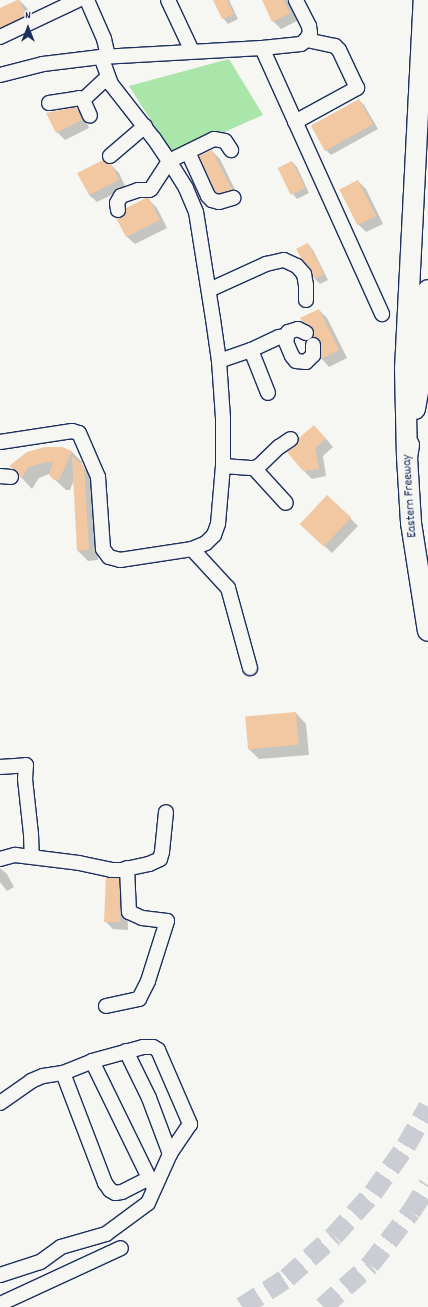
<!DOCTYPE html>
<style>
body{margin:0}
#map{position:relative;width:428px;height:1307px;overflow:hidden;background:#f6f6f2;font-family:Dekko,sans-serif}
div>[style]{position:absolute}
.green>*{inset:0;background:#aae5aa}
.shadow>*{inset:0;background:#0003}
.building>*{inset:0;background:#f1c8a1;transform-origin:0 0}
.highway-tunnel>*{height:20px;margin-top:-10px;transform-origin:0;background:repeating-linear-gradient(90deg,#caced4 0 20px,transparent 0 30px)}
.roads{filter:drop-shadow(1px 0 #1b2f5e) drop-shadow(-1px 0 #1b2f5e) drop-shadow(0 1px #1b2f5e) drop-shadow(0 -1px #1b2f5e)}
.minor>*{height:14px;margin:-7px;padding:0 7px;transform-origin:7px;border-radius:7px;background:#f6f6f2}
.highway>*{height:20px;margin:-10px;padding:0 10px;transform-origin:10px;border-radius:10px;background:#f6f6f2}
span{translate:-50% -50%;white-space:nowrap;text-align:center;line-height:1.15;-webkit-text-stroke:3px #f6f6f2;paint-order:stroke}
.street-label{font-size:13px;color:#1b2f5e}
.north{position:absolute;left:8px;top:8px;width:40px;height:40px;-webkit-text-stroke:3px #f6f6f2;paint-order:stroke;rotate:0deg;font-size:11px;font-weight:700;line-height:16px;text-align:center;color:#1b2f5e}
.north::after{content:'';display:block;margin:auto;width:14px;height:18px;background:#1b2f5e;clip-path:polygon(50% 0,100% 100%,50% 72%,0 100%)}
</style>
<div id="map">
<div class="green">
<div style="clip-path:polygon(229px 59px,263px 115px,173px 155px,129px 86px)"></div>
</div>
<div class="shadow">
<div style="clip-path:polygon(19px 0,27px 8px,34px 23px,0 40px,0 9px)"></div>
<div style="clip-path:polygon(214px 0,229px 0,238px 19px,228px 24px,223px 18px)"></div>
<div style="clip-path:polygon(263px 0,287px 0,297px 21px,281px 29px,273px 21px)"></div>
<div style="clip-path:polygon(359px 100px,364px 105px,378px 129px,331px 155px,326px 150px,312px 125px)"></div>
<div style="clip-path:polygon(76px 108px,84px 116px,89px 128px,65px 140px,57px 132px)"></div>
<div style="clip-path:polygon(212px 151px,220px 159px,239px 198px,224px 199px,216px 190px)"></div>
<div style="clip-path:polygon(292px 162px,297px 167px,309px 193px,297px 199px,292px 193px,280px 168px)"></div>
<div style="clip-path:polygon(106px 165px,111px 165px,119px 173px,126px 188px,97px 202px,89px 195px)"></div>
<div style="clip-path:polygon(358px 181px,366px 189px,383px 224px,366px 232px,358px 224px)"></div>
<div style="clip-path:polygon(149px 200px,157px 208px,167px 228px,135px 244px,127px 237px,124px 217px)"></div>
<div style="clip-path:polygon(308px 244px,313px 250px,328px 280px,320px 284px,315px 279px)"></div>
<div style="clip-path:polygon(319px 310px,327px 318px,347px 358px,329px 367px,322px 359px,322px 343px,315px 336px,314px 331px,303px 321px)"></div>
<div style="clip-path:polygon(322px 434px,333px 447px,323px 456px,326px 476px,312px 479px,304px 471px)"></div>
<div style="clip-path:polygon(62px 448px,72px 452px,82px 462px,81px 465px,94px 478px,98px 560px,88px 561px,78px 551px,74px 480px,70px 490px,66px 490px,49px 474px,39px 478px,32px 489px,11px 466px)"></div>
<div style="clip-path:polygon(350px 518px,358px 526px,332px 553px,309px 532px)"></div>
<div style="clip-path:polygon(296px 713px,306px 724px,309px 755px,259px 759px,249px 749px)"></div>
<div style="clip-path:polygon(0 868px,7px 874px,14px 887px,7px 891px,0 882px)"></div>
<div style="clip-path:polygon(119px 879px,126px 887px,128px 930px,113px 929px,105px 921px)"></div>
</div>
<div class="building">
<div style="clip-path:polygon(17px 0,19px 0,26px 15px,0 28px,0 8px)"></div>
<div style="clip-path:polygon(213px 0,227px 0,234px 14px,222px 19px)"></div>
<div style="clip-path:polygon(262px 0,283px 0,290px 13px,272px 22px)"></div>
<div style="left:359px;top:99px;width:29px;height:55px;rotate:61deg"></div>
<div style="clip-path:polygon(76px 107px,82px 120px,56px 133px,46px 113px)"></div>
<div style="clip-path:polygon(212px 150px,232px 190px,219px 193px,215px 191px,199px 156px)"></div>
<div style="clip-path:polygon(103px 160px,107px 164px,111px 164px,119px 180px,89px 195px,77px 173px)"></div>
<div style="left:292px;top:161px;width:30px;height:16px;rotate:64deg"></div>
<div style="left:358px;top:180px;width:40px;height:21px;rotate:63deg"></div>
<div style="clip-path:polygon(146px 198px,149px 198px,160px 220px,126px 237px,116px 218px,123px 217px,126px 208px)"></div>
<div style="clip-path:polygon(308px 243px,324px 274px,314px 279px,311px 269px,301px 258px,296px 249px)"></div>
<div style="clip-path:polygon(319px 309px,339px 350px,321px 359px,321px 341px,314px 337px,313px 328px,302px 321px,300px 318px)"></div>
<div style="clip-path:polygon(314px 425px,326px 439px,315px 448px,319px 469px,303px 471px,287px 452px,296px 446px,299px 438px)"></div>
<div style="clip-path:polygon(45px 447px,62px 447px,72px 451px,59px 480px,54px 480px,49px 475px,53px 461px,38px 464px,28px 468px,21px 479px,16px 470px,9px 466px,27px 452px)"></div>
<div style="clip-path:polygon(72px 456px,84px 466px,89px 550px,77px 551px)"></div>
<div style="left:327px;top:495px;width:33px;height:40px;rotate:43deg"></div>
<div style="left:296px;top:712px;width:33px;height:51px;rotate:85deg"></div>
<div style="clip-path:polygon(106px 878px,119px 878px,120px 922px,104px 922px)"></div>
</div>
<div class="highway-tunnel">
<div style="left:242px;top:1307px;width:54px;rotate:-32.8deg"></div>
<div style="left:287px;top:1278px;width:63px;rotate:-41.8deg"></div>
<div style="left:334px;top:1236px;width:58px;rotate:-47.8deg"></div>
<div style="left:373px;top:1193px;width:57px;rotate:-54.9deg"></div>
<div style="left:406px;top:1146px;width:45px;rotate:-60.6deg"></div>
<div style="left:323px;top:1307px;width:63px;rotate:-41.8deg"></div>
<div style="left:370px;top:1265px;width:67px;rotate:-52.3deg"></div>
<div style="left:411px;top:1212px;width:32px;rotate:-58deg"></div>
</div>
<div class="roads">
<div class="minor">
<div style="left:87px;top:0;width:43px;rotate:66.4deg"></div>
<div style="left:104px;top:39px;width:18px;rotate:77deg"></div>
<div style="left:168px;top:0;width:56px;rotate:64.8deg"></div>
<div style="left:0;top:37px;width:86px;rotate:-25.4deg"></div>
<div style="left:262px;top:48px;width:292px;rotate:65.7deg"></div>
<div style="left:0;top:75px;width:44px;rotate:-14.3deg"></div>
<div style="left:43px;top:64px;width:58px;rotate:-6.9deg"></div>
<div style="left:101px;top:57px;width:161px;rotate:-3.2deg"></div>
<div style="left:262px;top:48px;width:39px;rotate:-6deg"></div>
<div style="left:301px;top:44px;width:6px;rotate:-39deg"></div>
<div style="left:306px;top:40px;width:8px;rotate:-60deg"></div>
<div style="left:310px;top:33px;width:7px;rotate:-98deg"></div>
<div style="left:309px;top:26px;width:29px;rotate:-117deg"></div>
<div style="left:83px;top:100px;width:33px;rotate:-43deg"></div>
<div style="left:49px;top:103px;width:30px;rotate:-9deg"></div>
<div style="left:79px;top:98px;width:4px;rotate:27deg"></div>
<div style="left:83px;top:100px;width:17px;rotate:66deg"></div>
<div style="left:295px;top:122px;width:71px;rotate:-28.7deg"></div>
<div style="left:357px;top:88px;width:42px;rotate:-115.3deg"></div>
<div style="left:339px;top:50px;width:6px;rotate:-135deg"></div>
<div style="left:335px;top:46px;width:30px;rotate:-168deg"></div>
<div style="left:188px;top:152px;width:48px;rotate:65.6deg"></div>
<div style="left:208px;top:196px;width:6px;rotate:45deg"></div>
<div style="left:212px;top:200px;width:7px;rotate:16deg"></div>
<div style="left:219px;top:202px;width:15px;rotate:-16deg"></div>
<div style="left:110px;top:156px;width:46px;rotate:-40.6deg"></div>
<div style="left:118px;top:210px;width:7px;rotate:-98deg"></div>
<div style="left:117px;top:203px;width:8px;rotate:-60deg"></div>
<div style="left:121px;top:196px;width:18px;rotate:-19deg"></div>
<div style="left:138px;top:190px;width:11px"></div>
<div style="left:149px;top:190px;width:2px;rotate:-27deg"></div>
<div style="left:151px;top:189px;width:33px;rotate:-57deg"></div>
<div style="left:169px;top:161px;width:50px;rotate:-26.1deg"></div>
<div style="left:214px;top:139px;width:11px;rotate:10deg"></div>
<div style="left:225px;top:141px;width:11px;rotate:56deg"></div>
<div style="left:209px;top:290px;width:63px;rotate:-24.5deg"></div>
<div style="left:266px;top:264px;width:18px;rotate:-13deg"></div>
<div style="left:284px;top:260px;width:14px;rotate:25deg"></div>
<div style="left:297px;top:266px;width:11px;rotate:49deg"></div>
<div style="left:304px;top:274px;width:11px;rotate:80deg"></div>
<div style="left:306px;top:285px;width:15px;rotate:90deg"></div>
<div style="left:306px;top:333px;width:9px;rotate:-153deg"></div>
<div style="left:298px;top:329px;width:10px;rotate:163deg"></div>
<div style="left:288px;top:332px;width:10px;rotate:101deg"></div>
<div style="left:286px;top:342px;width:15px;rotate:67deg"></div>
<div style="left:292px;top:356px;width:6px;rotate:51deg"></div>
<div style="left:296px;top:361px;width:10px;rotate:6deg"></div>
<div style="left:306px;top:362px;width:10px;rotate:-45deg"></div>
<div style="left:313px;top:355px;width:10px;rotate:-90deg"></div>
<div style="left:251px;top:350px;width:46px;rotate:68.4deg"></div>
<div style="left:219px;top:361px;width:34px;rotate:-19deg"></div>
<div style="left:251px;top:350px;width:31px;rotate:-25deg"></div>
<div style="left:279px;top:337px;width:7px;rotate:-8deg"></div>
<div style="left:0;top:442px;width:73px;rotate:-8.7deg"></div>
<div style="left:72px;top:431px;width:7px;rotate:16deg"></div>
<div style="left:79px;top:433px;width:48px;rotate:66.6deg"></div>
<div style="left:98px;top:477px;width:72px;rotate:86deg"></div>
<div style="left:103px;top:549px;width:10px;rotate:53deg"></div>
<div style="left:109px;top:557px;width:11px;rotate:15deg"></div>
<div style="left:120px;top:560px;width:73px;rotate:-8.7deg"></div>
<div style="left:192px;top:549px;width:15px;rotate:-23deg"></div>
<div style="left:206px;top:543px;width:11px;rotate:-45deg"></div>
<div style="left:214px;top:535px;width:12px;rotate:-70deg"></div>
<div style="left:218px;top:524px;width:58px;rotate:-85.1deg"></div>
<div style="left:223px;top:466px;width:48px;rotate:-90deg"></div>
<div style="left:223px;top:418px;width:57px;rotate:-94deg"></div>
<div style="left:219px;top:361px;width:42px;rotate:-98.1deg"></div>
<div style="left:213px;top:319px;width:108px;rotate:-99deg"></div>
<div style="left:196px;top:212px;width:26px;rotate:-113deg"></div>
<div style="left:186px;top:188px;width:32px;rotate:-122deg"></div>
<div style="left:169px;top:161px;width:27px;rotate:-124deg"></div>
<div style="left:154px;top:139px;width:70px;rotate:-128deg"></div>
<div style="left:111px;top:84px;width:29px;rotate:-110deg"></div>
<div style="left:223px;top:466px;width:31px;rotate:4deg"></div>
<div style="left:254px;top:468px;width:5px;rotate:-22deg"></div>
<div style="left:259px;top:466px;width:28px;rotate:-44deg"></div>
<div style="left:279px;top:447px;width:14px;rotate:-34deg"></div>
<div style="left:254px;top:468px;width:47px;rotate:47.6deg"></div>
<div style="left:0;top:476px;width:11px;rotate:5deg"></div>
<div style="left:192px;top:549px;width:53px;rotate:47.3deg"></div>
<div style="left:228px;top:588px;width:83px;rotate:74.6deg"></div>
<div style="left:0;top:767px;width:26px;rotate:-4deg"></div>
<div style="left:26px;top:765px;width:14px;rotate:94deg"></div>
<div style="left:25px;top:779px;width:55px;rotate:83.8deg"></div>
<div style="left:31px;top:834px;width:23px;rotate:88deg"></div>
<div style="left:0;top:859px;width:16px;rotate:-15deg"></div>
<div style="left:15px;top:855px;width:64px;rotate:7.1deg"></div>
<div style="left:79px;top:863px;width:33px;rotate:12deg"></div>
<div style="left:111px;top:870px;width:10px"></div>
<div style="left:121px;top:870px;width:29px;rotate:-12deg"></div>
<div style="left:149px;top:864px;width:12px;rotate:-24deg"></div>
<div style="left:160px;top:859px;width:7px;rotate:-74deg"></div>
<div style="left:162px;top:852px;width:40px;rotate:-84.3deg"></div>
<div style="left:106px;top:1006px;width:34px;rotate:-12deg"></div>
<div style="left:139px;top:999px;width:20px;rotate:-63deg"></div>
<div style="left:148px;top:981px;width:63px;rotate:-72.4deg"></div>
<div style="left:167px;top:921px;width:25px;rotate:-173deg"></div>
<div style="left:142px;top:918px;width:14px;rotate:-155deg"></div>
<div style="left:129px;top:912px;width:44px;rotate:-92.6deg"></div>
<div style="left:126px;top:1051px;width:52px;rotate:63.9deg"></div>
<div style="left:149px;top:1098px;width:60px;rotate:69.4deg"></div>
<div style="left:92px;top:1061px;width:139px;rotate:64deg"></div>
<div style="left:63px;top:1073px;width:118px;rotate:69.1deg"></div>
<div style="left:105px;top:1183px;width:9px;rotate:54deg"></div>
<div style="left:110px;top:1190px;width:6px;rotate:31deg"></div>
<div style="left:115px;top:1193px;width:7px;rotate:-8deg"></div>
<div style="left:122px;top:1192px;width:30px;rotate:-27deg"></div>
<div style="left:0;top:1103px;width:38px;rotate:-35deg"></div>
<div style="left:31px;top:1081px;width:13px;rotate:-23deg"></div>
<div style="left:43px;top:1076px;width:20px;rotate:-9deg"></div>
<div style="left:63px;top:1073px;width:31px;rotate:-22deg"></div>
<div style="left:92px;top:1061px;width:53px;rotate:-15.4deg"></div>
<div style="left:143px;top:1047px;width:10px"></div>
<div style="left:153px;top:1047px;width:6px;rotate:31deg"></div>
<div style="left:158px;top:1050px;width:81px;rotate:66.6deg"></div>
<div style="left:190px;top:1124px;width:36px;rotate:124deg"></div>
<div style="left:170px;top:1154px;width:54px;rotate:114.2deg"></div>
<div style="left:148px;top:1203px;width:52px;rotate:143.6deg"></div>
<div style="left:106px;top:1234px;width:47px;rotate:163.9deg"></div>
<div style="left:61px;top:1247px;width:26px;rotate:144deg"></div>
<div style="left:40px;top:1262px;width:42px;rotate:162deg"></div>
<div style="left:0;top:1304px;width:133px;rotate:-24.8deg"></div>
</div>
<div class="highway">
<div style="left:415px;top:409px;width:41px;rotate:-80.1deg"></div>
<div style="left:422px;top:369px;width:79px;rotate:-85.7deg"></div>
<div style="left:409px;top:445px;width:12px;rotate:99deg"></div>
<div style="left:407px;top:457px;width:66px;rotate:86.5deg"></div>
<div style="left:411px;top:523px;width:109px;rotate:81.1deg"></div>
<div style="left:407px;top:457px;width:88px;rotate:-91.3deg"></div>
<div style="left:405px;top:369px;width:369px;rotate:-87.1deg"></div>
</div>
</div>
<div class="street-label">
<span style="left:411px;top:496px;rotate:-94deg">Eastern Freeway</span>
</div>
<div class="north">N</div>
</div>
